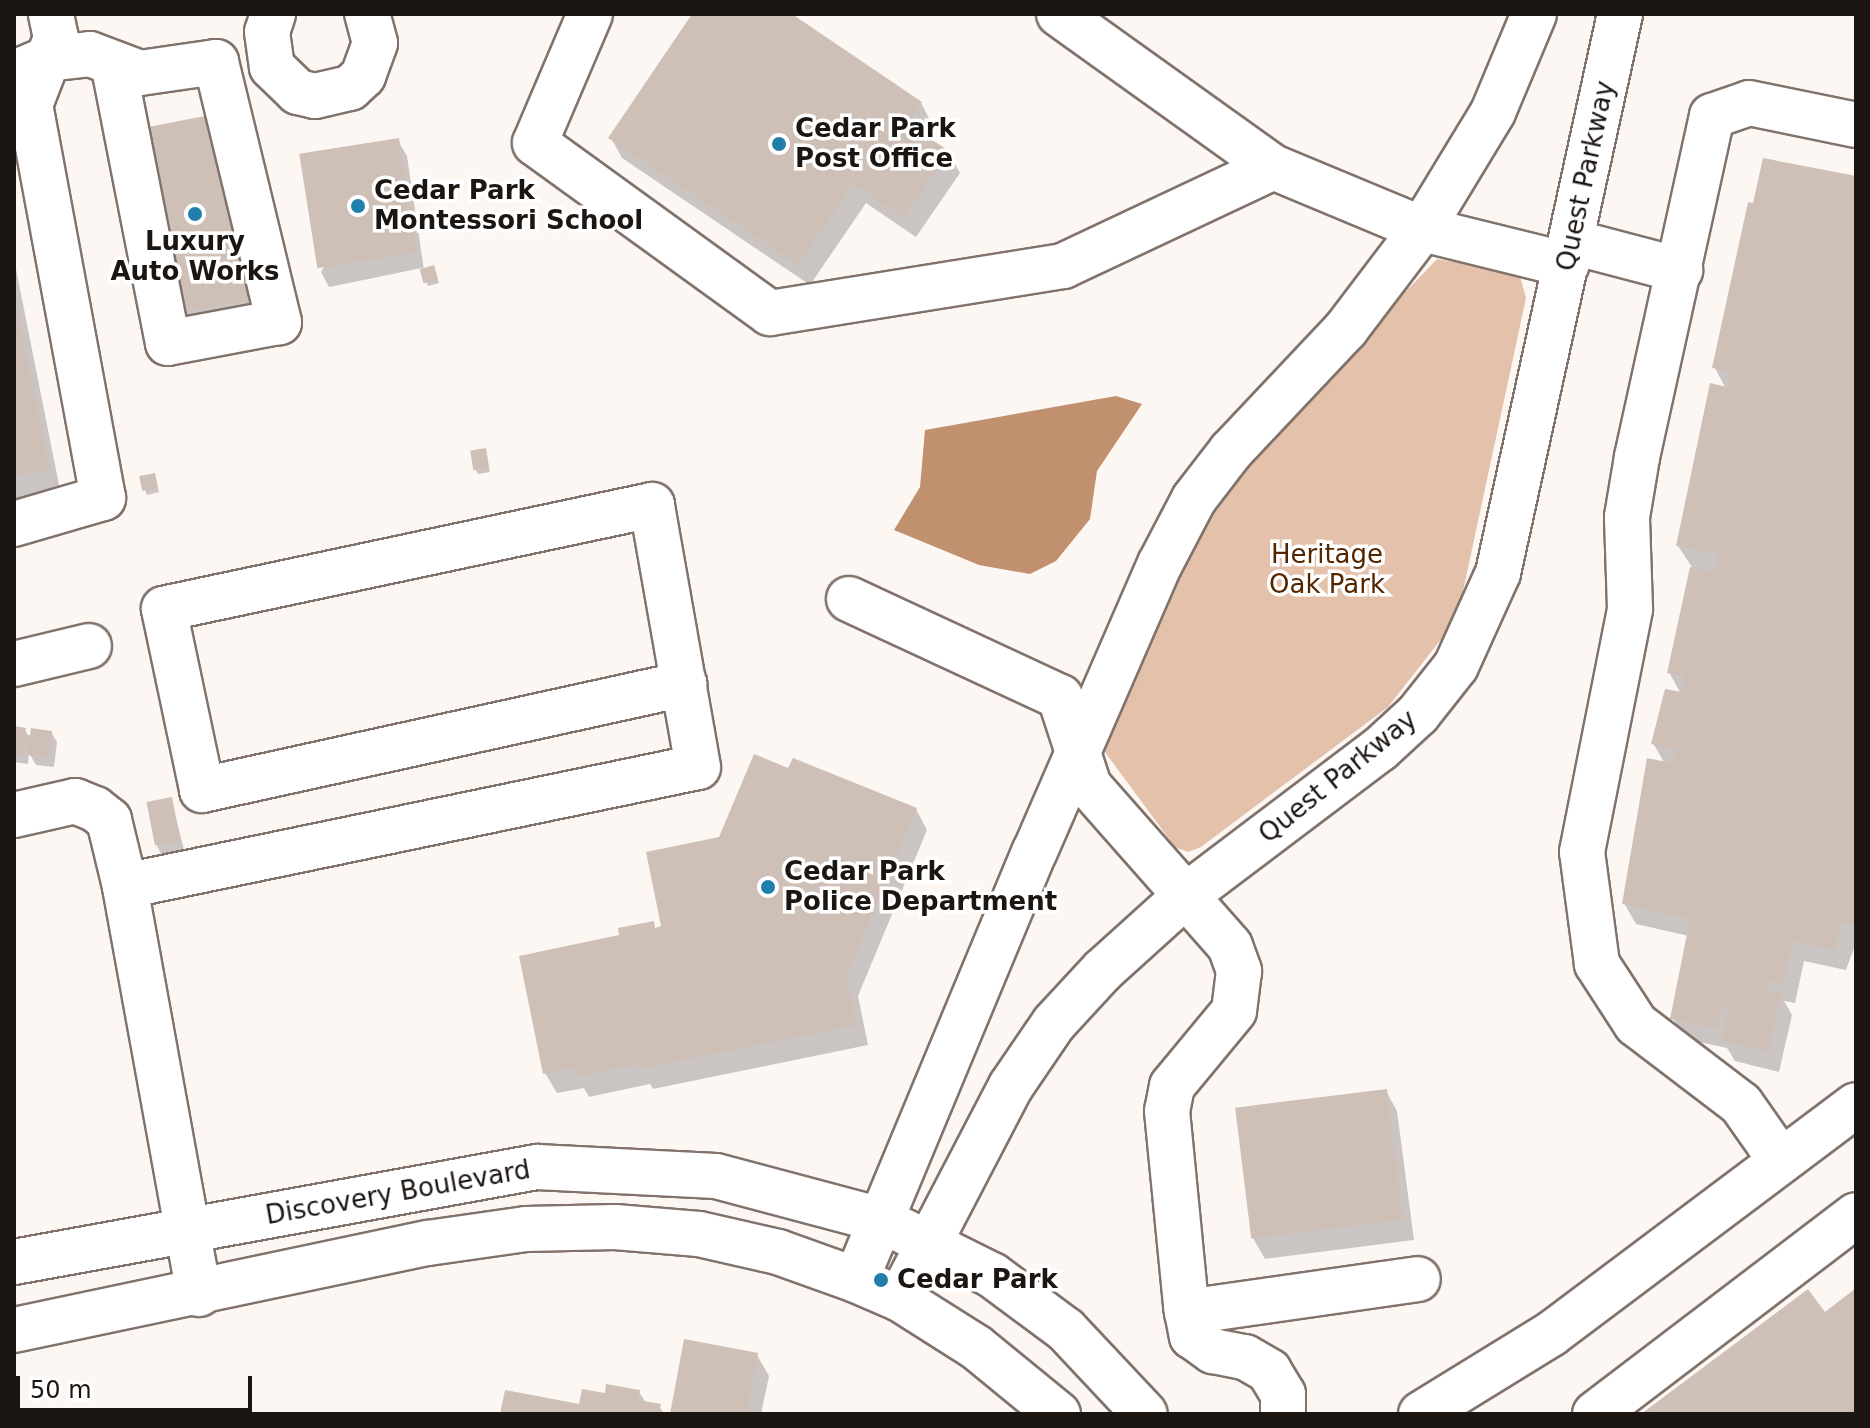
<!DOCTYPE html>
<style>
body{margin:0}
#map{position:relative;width:1870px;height:1428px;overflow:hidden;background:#fdf7f3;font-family:"DejaVu Sans",sans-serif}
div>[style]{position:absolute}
.green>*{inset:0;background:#e3c1ab}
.water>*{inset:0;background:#c1906f}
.shadow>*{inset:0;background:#0003;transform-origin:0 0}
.building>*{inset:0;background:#cfc0b7;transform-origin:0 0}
.roads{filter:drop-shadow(2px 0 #81736b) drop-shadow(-2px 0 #81736b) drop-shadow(0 2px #81736b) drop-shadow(0 -2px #81736b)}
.minor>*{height:44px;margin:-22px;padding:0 22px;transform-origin:22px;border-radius:22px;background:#fff}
.dots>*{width:22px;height:22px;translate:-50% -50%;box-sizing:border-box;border:4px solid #fff;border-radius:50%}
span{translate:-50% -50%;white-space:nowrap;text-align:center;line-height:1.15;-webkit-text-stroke:7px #fff;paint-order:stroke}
.poi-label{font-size:26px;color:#1c1613;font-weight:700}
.left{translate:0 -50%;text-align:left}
.street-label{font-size:26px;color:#1c1613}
.park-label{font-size:26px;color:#542600}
.frame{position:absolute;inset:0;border:16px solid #1c1613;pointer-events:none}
.scale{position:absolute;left:16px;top:1376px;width:236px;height:36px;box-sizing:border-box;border:4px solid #1c1613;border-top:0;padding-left:10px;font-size:24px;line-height:28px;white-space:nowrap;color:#1c1613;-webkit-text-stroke:6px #fff;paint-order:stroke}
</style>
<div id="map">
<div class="green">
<div style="clip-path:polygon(1437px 259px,1519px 273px,1526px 298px,1457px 619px,1388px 707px,1201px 847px,1188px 852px,1175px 847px,1102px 748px,1191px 528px,1246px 458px)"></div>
</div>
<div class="water">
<div style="clip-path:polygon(1116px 396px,1142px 404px,1097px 471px,1090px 519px,1056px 561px,1030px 574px,979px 565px,894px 530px,920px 487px,925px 430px)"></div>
</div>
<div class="shadow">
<div style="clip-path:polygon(695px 14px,788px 14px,921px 103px,932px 124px,924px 137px,948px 152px,960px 173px,916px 237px,866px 203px,810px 285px,622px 158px,611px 138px)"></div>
<div style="left:214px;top:117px;width:209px;height:73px;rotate:77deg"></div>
<div style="clip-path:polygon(398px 141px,407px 156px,424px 270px,433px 267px,439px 283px,428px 286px,422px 268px,329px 287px,321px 272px)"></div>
<div style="clip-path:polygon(1856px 180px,1856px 943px,1846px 970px,1804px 961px,1795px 1003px,1784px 1001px,1792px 1015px,1779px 1072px,1735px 1061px,1727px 1048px,1684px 1039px,1673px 1018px,1689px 936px,1636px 924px,1624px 903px,1665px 764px,1653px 743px,1681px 694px,1669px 672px,1692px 567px,1678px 546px,1726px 389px,1715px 368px)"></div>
<div style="clip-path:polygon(14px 259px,60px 490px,14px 499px)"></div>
<div style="clip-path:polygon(485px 450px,490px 472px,478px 474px,476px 470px)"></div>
<div style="clip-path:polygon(156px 479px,159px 492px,147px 495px,145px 490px)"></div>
<div style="clip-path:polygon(14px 728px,25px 730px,29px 737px,51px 732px,57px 742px,54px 767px,36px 765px,29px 753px,28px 764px,14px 762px)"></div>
<div style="clip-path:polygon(789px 771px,916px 809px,927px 830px,858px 996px,868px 1045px,653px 1089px,650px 1084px,589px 1097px,584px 1088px,557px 1093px,545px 1073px,621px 937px,653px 923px,656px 930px,664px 928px,720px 839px)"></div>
<div style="clip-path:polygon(171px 799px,184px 850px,161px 854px,156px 844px)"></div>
<div style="clip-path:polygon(1386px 1091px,1397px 1111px,1414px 1240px,1265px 1259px,1253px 1238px)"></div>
<div style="clip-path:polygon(757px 1355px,769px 1376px,761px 1414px,672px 1414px)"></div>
<div style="clip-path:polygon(639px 1392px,646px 1403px,659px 1406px,664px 1414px,502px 1414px,581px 1406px,606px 1396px)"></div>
</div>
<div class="building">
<div style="clip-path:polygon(692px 14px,792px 14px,922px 102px,908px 124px,949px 151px,904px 218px,853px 184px,798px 265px,608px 138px)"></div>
<div style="left:215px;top:114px;width:189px;height:76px;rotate:79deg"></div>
<div style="left:399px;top:138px;width:116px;height:101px;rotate:81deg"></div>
<div style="clip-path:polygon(1763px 158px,1856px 176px,1856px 926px,1841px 922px,1835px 950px,1793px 941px,1784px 983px,1768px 980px,1766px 990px,1782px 993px,1768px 1052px,1721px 1041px,1728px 1010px,1721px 1008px,1717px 1029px,1670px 1019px,1690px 919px,1622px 904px,1647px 758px,1672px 763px,1675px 749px,1651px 744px,1665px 689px,1682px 692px,1685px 676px,1667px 673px,1690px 567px,1715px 572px,1718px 555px,1676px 546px,1710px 383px,1727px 387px,1730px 372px,1712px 368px,1748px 202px,1753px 203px)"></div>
<div style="left:434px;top:265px;width:15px;height:15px;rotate:74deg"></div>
<div style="clip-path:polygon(14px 297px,50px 469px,14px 476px)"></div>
<div style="left:486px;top:448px;width:20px;height:16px;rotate:81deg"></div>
<div style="left:155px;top:473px;width:15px;height:16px;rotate:79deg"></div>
<div style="clip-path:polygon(14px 726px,26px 728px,25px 735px,30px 735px,31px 728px,52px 731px,49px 758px,28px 755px,29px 748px,24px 747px,23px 755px,14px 754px)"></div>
<div style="clip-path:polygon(754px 754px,788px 768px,793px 758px,917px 808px,847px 975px,857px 1025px,639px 1069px,639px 1064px,575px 1077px,573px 1067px,543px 1074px,519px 956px,619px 935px,618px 928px,654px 921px,655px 928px,661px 926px,646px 852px,719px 837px)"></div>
<div style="left:172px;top:797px;width:44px;height:26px;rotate:79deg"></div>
<div style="left:1387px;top:1089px;width:132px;height:153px;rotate:83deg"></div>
<div style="clip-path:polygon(1856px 1288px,1856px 1414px,1641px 1414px,1808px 1289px,1825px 1312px)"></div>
<div style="clip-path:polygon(684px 1339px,758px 1353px,747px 1414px,670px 1414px)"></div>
<div style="clip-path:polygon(606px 1384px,640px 1390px,638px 1400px,661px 1404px,659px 1414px,500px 1414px,505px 1390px,579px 1404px,582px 1389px,605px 1393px)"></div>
</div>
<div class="roads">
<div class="minor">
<div style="left:273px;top:14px;width:19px;rotate:108deg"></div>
<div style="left:267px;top:32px;width:35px;rotate:82deg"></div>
<div style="left:272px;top:67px;width:36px;rotate:44deg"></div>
<div style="left:298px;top:92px;width:17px;rotate:13deg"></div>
<div style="left:315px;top:96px;width:36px;rotate:-13deg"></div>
<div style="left:350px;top:88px;width:18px;rotate:-43deg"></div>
<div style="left:363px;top:76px;width:35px;rotate:-70deg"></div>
<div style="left:375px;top:43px;width:30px;rotate:-105deg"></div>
<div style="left:590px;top:14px;width:140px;rotate:113.1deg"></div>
<div style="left:535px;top:143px;width:290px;rotate:35.9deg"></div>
<div style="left:770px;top:313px;width:297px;rotate:-9.1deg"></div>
<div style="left:1063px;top:266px;width:232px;rotate:-25.2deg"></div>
<div style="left:1273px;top:167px;width:161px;rotate:22.6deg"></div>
<div style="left:1422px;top:229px;width:149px;rotate:13.9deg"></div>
<div style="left:1059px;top:14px;width:263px;rotate:35.6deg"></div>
<div style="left:14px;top:73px;width:36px;rotate:-23deg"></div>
<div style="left:47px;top:59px;width:43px;rotate:-6.6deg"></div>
<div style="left:90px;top:54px;width:53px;rotate:20.8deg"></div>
<div style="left:140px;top:73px;width:77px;rotate:-8.2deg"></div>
<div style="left:216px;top:62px;width:268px;rotate:76.4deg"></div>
<div style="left:279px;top:322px;width:113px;rotate:169.3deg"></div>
<div style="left:168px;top:343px;width:285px;rotate:-101.1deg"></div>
<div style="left:1573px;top:242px;width:111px;rotate:14.7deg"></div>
<div style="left:14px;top:524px;width:93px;rotate:-16.3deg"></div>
<div style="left:103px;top:498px;width:400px;rotate:-100.5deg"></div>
<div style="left:30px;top:105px;width:72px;rotate:-68.8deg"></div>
<div style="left:56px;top:38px;width:25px;rotate:-102deg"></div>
<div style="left:849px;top:599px;width:233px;rotate:24.9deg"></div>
<div style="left:1060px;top:697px;width:94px;rotate:72deg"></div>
<div style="left:1089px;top:786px;width:213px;rotate:48.6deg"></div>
<div style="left:1230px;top:946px;width:27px;rotate:70deg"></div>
<div style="left:1239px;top:971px;width:40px;rotate:97.1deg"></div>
<div style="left:1234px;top:1011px;width:97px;rotate:129.6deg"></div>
<div style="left:1172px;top:1086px;width:25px;rotate:101deg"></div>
<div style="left:1167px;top:1111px;width:196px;rotate:84.4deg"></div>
<div style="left:1186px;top:1306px;width:31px;rotate:79deg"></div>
<div style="left:1192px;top:1336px;width:26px;rotate:36deg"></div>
<div style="left:1213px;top:1351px;width:33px;rotate:11deg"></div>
<div style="left:1245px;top:1357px;width:28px;rotate:30deg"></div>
<div style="left:1269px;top:1371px;width:27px;rotate:59deg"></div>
<div style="left:1283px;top:1394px;width:20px;rotate:90deg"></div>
<div style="left:14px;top:664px;width:77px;rotate:-13.5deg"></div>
<div style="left:14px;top:815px;width:63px;rotate:-12.9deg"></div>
<div style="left:75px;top:801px;width:22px;rotate:22deg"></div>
<div style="left:95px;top:809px;width:18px;rotate:38deg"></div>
<div style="left:109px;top:820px;width:68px;rotate:76.4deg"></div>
<div style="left:1779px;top:1158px;width:66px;rotate:-125.1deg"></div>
<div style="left:1741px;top:1104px;width:132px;rotate:-142.7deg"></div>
<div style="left:1636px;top:1024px;width:72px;rotate:-123deg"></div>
<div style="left:1597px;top:964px;width:113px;rotate:-97.6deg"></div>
<div style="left:1582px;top:852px;width:248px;rotate:-78.8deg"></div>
<div style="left:1630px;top:609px;width:92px;rotate:-91.9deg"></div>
<div style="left:1627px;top:517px;width:61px;rotate:-80.5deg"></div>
<div style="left:1637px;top:457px;width:349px;rotate:-77.6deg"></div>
<div style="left:1712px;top:116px;width:39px;rotate:-19deg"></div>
<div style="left:1749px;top:103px;width:109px;rotate:11.6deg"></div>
<div style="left:14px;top:1262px;width:532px;rotate:-10.3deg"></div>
<div style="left:537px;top:1167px;width:179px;rotate:2.9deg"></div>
<div style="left:716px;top:1176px;width:171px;rotate:14.9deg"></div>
<div style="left:881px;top:1220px;width:124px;rotate:26.4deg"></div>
<div style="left:992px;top:1275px;width:92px;rotate:36.6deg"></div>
<div style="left:1066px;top:1330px;width:115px;rotate:46.8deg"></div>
<div style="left:856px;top:1280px;width:465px;rotate:-67.4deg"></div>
<div style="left:1035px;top:851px;width:313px;rotate:-66.5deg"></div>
<div style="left:1160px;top:564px;width:73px;rotate:-62.4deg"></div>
<div style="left:1194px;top:499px;width:61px;rotate:-52.4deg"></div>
<div style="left:1231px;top:451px;width:168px;rotate:-46.7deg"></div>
<div style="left:1346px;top:329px;width:126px;rotate:-52.8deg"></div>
<div style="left:1422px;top:229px;width:137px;rotate:-58.7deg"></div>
<div style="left:1493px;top:112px;width:106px;rotate:-67.3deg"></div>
<div style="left:199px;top:1294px;width:415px;rotate:-100.3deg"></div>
<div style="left:125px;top:886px;width:585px;rotate:-11.73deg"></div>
<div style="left:698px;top:767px;width:266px;rotate:-100deg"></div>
<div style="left:652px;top:505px;width:499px;rotate:168deg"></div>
<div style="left:164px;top:609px;width:185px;rotate:78.1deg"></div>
<div style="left:202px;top:790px;width:494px;rotate:-12.4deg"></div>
<div style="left:900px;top:1299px;width:240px;rotate:-62.5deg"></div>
<div style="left:1011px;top:1086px;width:76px;rotate:-55.7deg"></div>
<div style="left:1054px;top:1023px;width:71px;rotate:-47.3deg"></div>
<div style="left:1102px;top:971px;width:110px;rotate:-42.1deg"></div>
<div style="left:1184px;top:897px;width:246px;rotate:-37.1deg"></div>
<div style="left:1380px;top:749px;width:52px;rotate:-42.6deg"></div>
<div style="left:1418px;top:714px;width:61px;rotate:-51.6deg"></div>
<div style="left:1456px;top:666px;width:102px;rotate:-65.7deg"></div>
<div style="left:1498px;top:573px;width:572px;rotate:-77.69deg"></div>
<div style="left:1187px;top:1312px;width:233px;rotate:-8.1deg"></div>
<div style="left:14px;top:1330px;width:423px;rotate:-11.9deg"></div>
<div style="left:428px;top:1243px;width:99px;rotate:-8.1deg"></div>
<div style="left:526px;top:1229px;width:89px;rotate:-1.3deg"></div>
<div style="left:615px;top:1227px;width:84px;rotate:4.8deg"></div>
<div style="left:699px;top:1234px;width:81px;rotate:12.8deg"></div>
<div style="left:778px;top:1252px;width:83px;rotate:19.7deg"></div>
<div style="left:856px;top:1280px;width:48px;rotate:23.4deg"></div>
<div style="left:900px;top:1299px;width:90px;rotate:32.3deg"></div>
<div style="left:976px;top:1347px;width:106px;rotate:39.3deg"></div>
<div style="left:1421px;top:1414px;width:153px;rotate:-31.6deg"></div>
<div style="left:1551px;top:1334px;width:381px;rotate:-36.9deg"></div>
<div style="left:1595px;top:1414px;width:328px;rotate:-37.3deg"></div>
</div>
</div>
<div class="dots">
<div style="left:779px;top:144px;background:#227fac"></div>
<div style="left:358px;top:206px;background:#227fac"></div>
<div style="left:195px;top:214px;background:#227fac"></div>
<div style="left:768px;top:887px;background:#227fac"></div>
<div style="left:881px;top:1280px;background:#227fac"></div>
</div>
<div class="poi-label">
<span class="left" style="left:795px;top:144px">Cedar Park<br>Post Office</span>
<span class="left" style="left:374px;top:206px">Cedar Park<br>Montessori School</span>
<span style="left:195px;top:257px">Luxury<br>Auto Works</span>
<span class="left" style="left:784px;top:887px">Cedar Park<br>Police Department</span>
<span class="left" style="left:897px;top:1280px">Cedar Park</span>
</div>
<div class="street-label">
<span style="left:1586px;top:176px;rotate:-78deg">Quest Parkway</span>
<span style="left:1338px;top:777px;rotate:-39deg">Quest Parkway</span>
<span style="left:398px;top:1193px;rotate:-10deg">Discovery Boulevard</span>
</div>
<div class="park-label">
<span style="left:1327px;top:570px">Heritage<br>Oak Park</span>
</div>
<div class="frame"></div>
<div class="scale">50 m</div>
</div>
